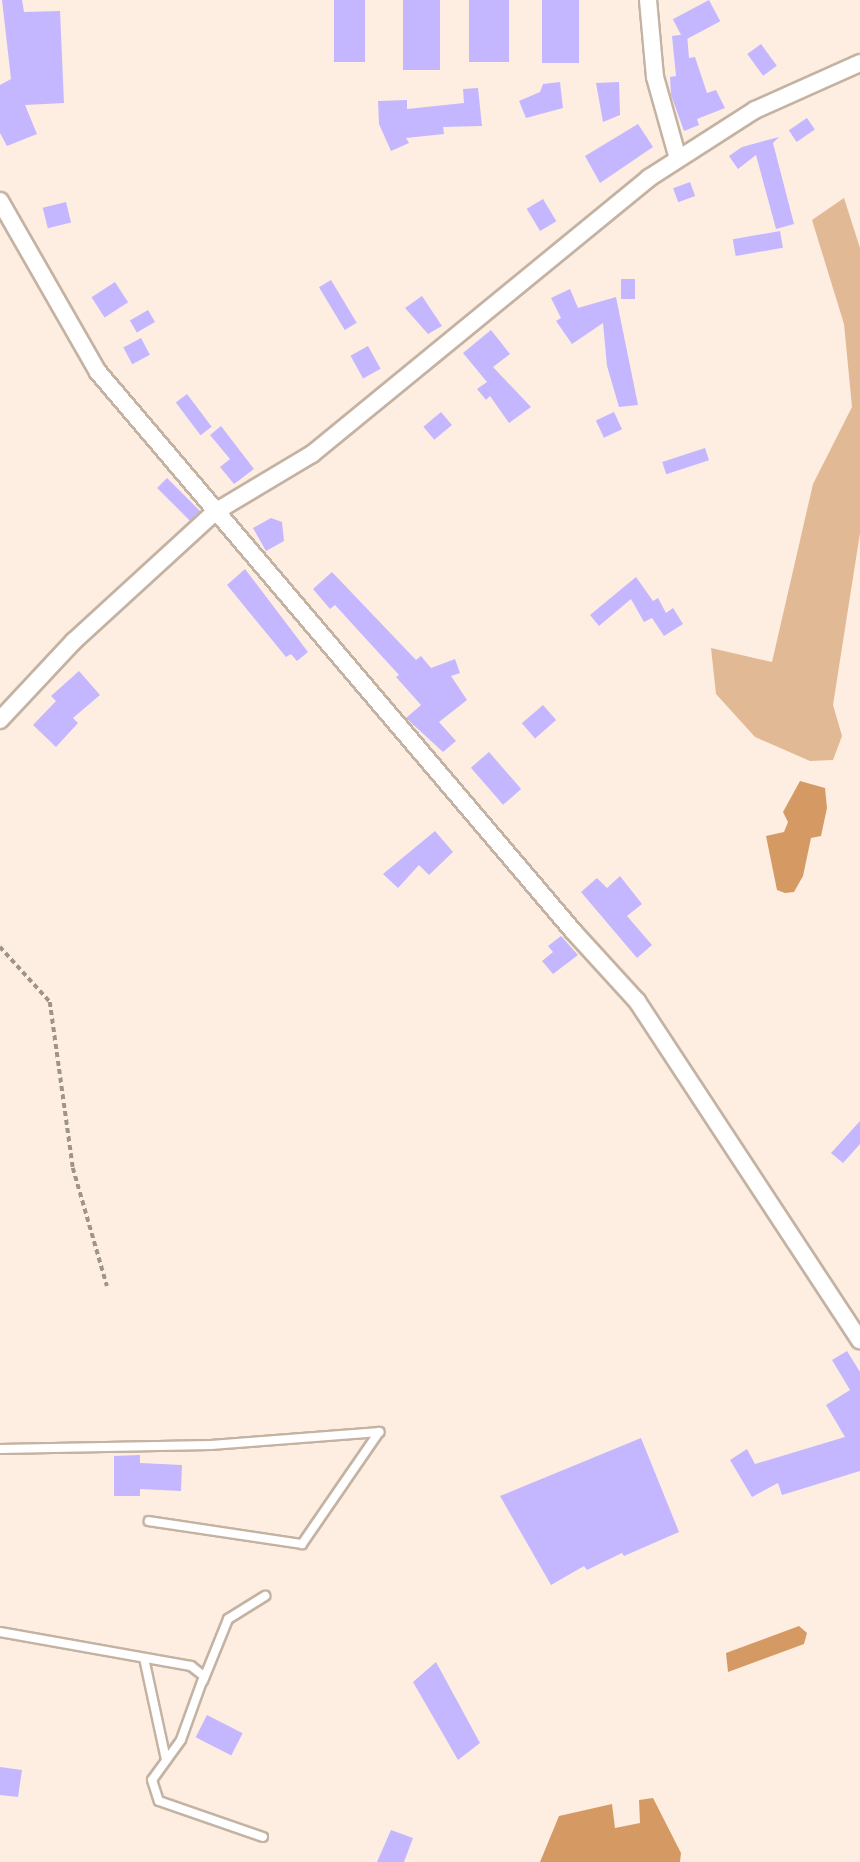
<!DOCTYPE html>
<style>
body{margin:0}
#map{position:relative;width:860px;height:1862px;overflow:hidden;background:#fdeee1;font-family:Bitter,serif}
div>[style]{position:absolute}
.green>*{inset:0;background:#e2b995}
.water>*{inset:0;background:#d59a64}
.building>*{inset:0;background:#c4b7ff;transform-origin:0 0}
.path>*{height:3.5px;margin-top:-1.75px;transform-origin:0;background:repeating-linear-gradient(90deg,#9f948a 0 5px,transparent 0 8.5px)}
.roads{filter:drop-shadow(2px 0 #c4b2a2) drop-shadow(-2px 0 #c4b2a2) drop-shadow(0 2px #c4b2a2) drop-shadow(0 -2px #c4b2a2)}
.lane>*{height:8px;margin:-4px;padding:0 4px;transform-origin:4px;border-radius:4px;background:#fff}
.street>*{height:16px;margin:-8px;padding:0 8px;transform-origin:8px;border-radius:8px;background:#fff}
span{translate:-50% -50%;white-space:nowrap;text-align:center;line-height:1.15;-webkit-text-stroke:6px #fdeee1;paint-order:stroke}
</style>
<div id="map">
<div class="green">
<div style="clip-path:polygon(844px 198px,860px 248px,860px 533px,833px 705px,842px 736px,833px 760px,810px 761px,755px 737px,716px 694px,711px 648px,772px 662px,813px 484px,852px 407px,844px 324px,812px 220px)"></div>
</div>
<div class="water">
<div style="clip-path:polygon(800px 781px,825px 788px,827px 808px,821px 836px,811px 838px,803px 876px,794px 892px,785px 893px,777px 890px,766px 836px,784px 832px,788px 822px,783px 812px)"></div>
<div style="clip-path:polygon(799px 1626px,807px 1633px,804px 1644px,728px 1672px,726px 1653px)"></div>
<div style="clip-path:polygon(653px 1798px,681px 1853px,680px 1862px,540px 1862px,559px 1816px,612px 1804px,615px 1828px,640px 1823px,639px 1800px)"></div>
</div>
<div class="building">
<div style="clip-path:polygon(2px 0,22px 0,24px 12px,60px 11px,64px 103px,25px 105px,37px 134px,7px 146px,0 133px,0 85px,11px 79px)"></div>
<div style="left:334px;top:0;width:31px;height:62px"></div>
<div style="left:403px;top:0;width:37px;height:70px"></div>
<div style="left:469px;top:0;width:40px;height:62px"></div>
<div style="left:542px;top:0;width:37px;height:63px"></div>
<div style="left:709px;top:0;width:24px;height:41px;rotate:62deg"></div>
<div style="clip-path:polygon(687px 34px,689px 58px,695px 57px,707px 93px,716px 90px,725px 108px,697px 119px,699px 125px,684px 131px,671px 95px,670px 77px,676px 76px,672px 36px)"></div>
<div style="left:761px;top:44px;width:27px;height:17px;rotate:54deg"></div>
<div style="clip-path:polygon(560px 82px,563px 108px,526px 118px,519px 101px,540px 92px,543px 84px)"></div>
<div style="clip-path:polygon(619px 82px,620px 115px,603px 122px,596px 83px)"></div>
<div style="clip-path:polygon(478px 88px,482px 126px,443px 127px,444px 134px,406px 138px,409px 143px,391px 151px,379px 124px,378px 101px,407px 100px,407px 109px,464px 103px,463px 89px)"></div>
<div style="left:807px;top:118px;width:14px;height:22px;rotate:56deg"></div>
<div style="clip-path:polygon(638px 124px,653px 147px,600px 183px,585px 156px)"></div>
<div style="clip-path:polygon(779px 137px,773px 143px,794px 224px,776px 229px,756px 155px,738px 169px,729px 156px,742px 147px)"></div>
<div style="left:690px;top:182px;width:15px;height:18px;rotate:70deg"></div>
<div style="left:543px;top:199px;width:26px;height:19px;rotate:59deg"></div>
<div style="left:66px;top:202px;width:21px;height:24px;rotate:76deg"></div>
<div style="left:780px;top:231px;width:17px;height:48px;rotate:80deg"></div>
<div style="left:621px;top:279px;width:14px;height:20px"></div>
<div style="left:331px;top:280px;width:50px;height:14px;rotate:59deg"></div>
<div style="left:115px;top:282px;width:24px;height:28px;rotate:57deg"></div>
<div style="clip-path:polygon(570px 289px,578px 308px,616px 297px,638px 405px,619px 407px,607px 366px,603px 323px,572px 344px,556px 321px,561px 318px,551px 298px)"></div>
<div style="clip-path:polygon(422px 296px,442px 326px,428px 334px,405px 308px)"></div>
<div style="left:148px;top:310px;width:14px;height:21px;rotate:60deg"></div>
<div style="clip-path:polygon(491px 330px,510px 354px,493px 367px,531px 407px,509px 423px,490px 396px,486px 400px,477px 389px,487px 382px,463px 353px)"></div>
<div style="left:141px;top:338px;width:19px;height:20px;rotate:62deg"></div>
<div style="left:368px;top:346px;width:26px;height:20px;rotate:61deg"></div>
<div style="left:187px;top:394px;width:41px;height:14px;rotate:53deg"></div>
<div style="left:441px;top:412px;width:17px;height:23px;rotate:50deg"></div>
<div style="left:614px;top:412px;width:19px;height:20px;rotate:65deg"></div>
<div style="clip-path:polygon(221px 426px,254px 469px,234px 484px,220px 467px,230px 459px,210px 435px)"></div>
<div style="left:705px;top:448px;width:13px;height:45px;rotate:72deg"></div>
<div style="left:167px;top:478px;width:47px;height:14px;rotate:45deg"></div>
<div style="clip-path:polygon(271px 518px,282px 522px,284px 541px,266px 551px,253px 528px)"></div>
<div style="clip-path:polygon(245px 569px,308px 652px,297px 661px,291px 654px,286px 657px,227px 585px)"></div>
<div style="clip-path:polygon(332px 572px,416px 660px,421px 656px,431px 668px,455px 659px,460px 673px,451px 676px,467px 700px,439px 722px,456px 741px,443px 752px,406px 718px,421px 705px,396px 677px,399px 675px,335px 605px,330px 609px,313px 589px)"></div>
<div style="clip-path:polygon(636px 577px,653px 601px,658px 598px,666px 613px,673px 608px,683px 624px,664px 636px,652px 618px,644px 622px,631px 599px,599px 626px,590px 615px)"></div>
<div style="clip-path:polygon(79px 671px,100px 695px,73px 718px,78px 723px,56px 747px,33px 725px,56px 701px,51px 696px)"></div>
<div style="left:543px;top:705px;width:20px;height:28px;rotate:49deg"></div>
<div style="left:489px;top:752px;width:49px;height:24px;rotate:49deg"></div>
<div style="clip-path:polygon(435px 831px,453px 852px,429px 875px,419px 865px,398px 888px,383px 874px)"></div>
<div style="clip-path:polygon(620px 876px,642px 904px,627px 916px,652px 945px,637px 958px,581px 892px,597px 878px,607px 888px)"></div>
<div style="clip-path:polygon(561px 936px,578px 955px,553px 974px,542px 961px,553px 952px,548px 946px)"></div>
<div style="clip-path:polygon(860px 1121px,860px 1144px,843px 1163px,831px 1153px)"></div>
<div style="clip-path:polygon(847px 1351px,860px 1372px,860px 1471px,782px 1495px,778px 1483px,752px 1497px,730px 1460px,747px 1449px,755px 1464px,845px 1437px,826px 1405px,850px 1390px,832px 1360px)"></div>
<div style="clip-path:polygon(641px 1438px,679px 1532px,624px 1556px,622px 1553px,587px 1570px,584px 1566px,551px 1585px,500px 1496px)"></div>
<div style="clip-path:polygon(140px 1455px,140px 1463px,182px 1465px,181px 1491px,140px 1489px,140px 1496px,114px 1496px,114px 1456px)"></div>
<div style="clip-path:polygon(436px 1662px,480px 1743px,458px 1760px,413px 1682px)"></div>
<div style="left:207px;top:1715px;width:40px;height:25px;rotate:27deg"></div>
<div style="clip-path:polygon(0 1767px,22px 1770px,18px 1797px,0 1795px)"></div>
<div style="clip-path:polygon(391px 1830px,413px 1838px,404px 1862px,377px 1862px)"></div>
</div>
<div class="path">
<div style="left:0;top:947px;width:74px;rotate:47.7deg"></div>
<div style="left:50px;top:1002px;width:168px;rotate:82.1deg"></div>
<div style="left:73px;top:1168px;width:123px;rotate:73.9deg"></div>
</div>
<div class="roads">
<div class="lane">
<div style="left:0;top:1449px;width:211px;rotate:-1.1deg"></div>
<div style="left:211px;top:1445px;width:169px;rotate:-4.4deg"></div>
<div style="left:379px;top:1432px;width:136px;rotate:124.5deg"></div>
<div style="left:302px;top:1544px;width:155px;rotate:-171.5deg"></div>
<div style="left:0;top:1632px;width:194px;rotate:10.1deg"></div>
<div style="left:191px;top:1666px;width:16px;rotate:38deg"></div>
<div style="left:204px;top:1676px;width:68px;rotate:109.8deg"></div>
<div style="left:181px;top:1740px;width:49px;rotate:125.9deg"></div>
<div style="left:152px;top:1780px;width:22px;rotate:72deg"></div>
<div style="left:159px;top:1801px;width:110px;rotate:19.1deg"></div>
<div style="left:144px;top:1658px;width:104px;rotate:77.8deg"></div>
<div style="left:203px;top:1681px;width:67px;rotate:-68deg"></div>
<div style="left:228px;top:1619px;width:44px;rotate:-31.9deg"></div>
</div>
<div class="street">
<div style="left:648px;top:0;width:77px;rotate:84.8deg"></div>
<div style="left:655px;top:77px;width:85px;rotate:74.3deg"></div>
<div style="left:0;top:201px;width:197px;rotate:60.2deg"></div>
<div style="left:98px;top:372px;width:734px;rotate:49.64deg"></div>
<div style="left:573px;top:931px;width:95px;rotate:47.6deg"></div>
<div style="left:637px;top:1001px;width:406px;rotate:56.7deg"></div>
<div style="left:0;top:720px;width:108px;rotate:-46.9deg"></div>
<div style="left:74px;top:641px;width:191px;rotate:-42.5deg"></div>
<div style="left:215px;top:512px;width:113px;rotate:-30.9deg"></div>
<div style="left:312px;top:454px;width:436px;rotate:-39.3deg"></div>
<div style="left:649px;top:178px;width:126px;rotate:-32.7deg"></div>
<div style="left:755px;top:110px;width:115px;rotate:-24.1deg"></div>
</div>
</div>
</div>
